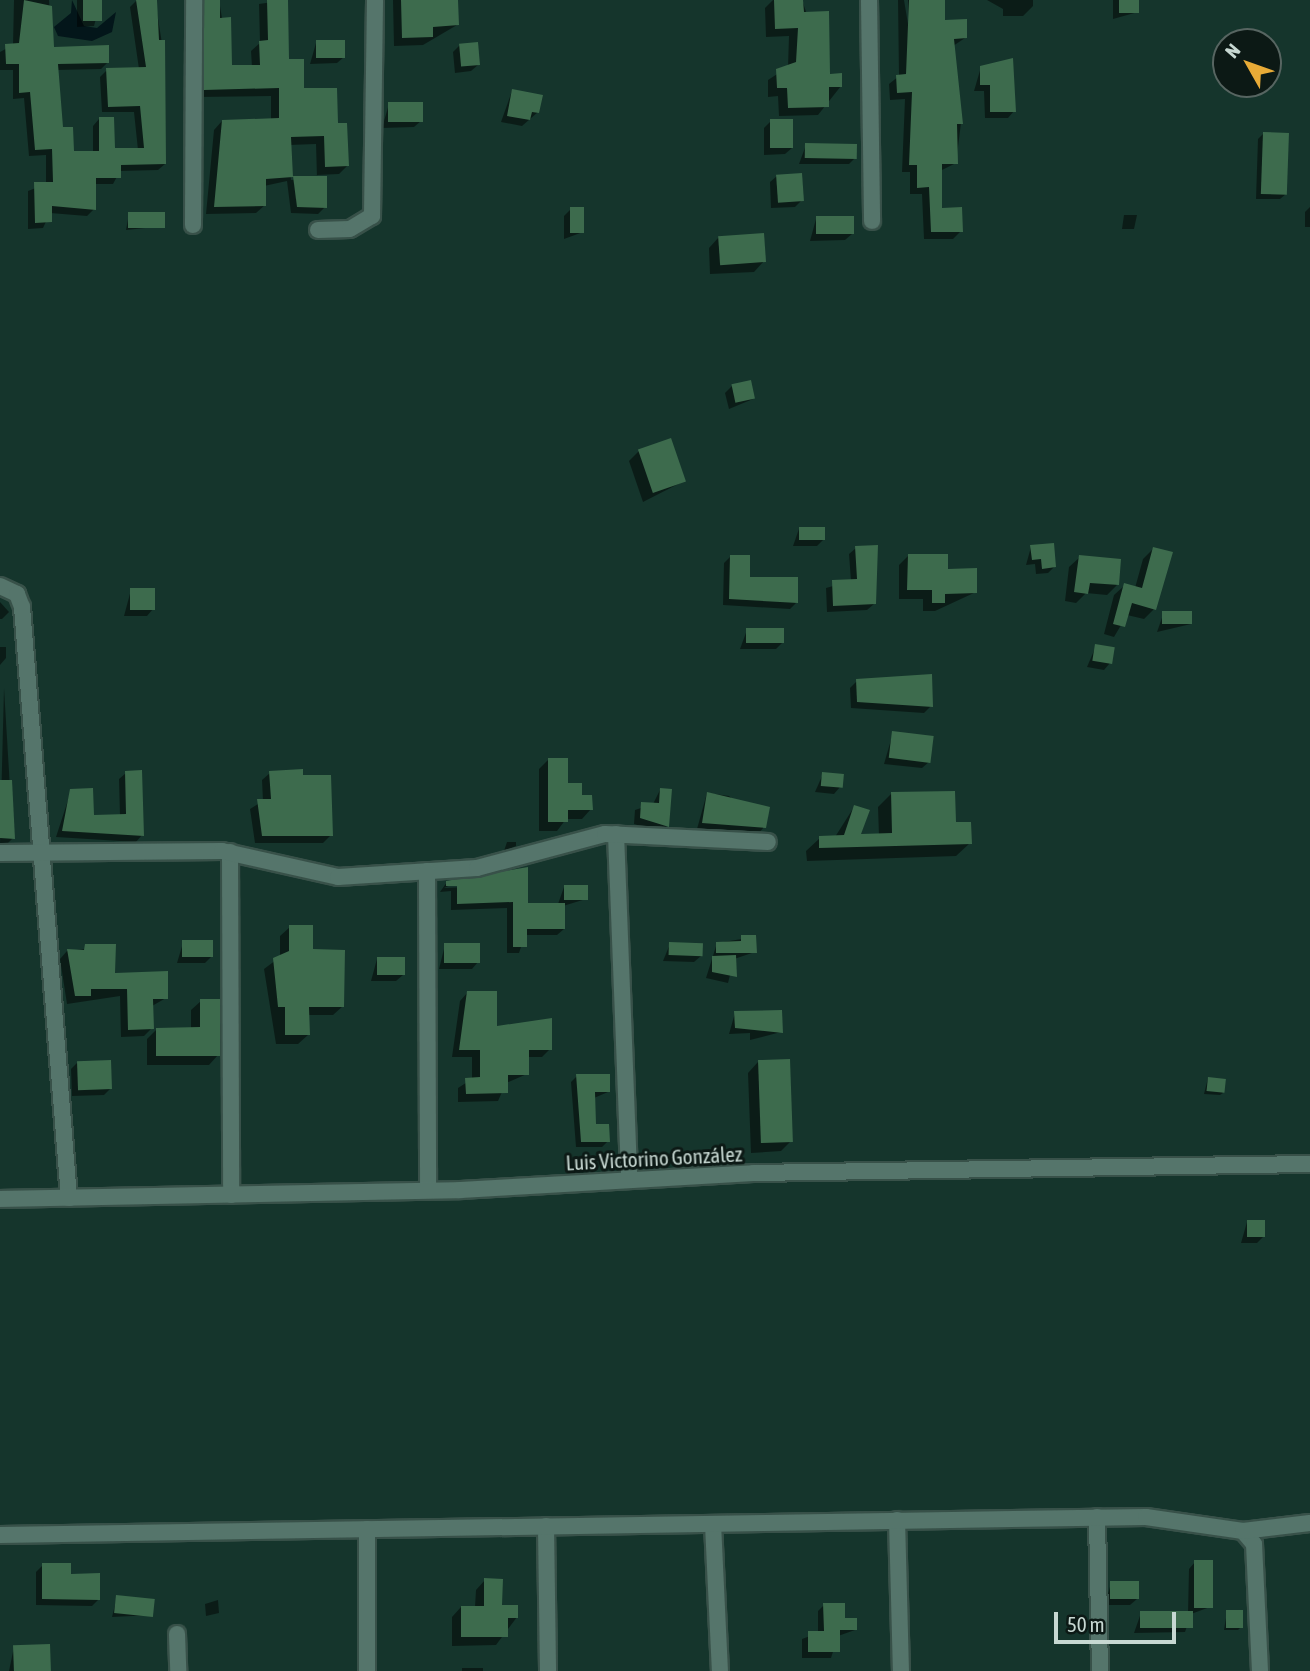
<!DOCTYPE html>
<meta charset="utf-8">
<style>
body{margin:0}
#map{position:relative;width:1310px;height:1671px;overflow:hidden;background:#15352c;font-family:"Asap Condensed",sans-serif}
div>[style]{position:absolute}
.water>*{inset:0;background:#03161a}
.shadow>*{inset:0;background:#0007;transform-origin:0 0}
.building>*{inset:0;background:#3d6b4d;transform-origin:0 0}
.roads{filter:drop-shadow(2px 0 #385149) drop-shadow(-2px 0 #385149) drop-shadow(0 2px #385149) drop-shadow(0 -2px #385149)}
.minor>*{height:16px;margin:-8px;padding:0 8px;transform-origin:8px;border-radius:8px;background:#55756b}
span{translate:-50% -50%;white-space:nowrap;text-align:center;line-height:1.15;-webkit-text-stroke:6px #0c1915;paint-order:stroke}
.street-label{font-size:21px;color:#c7d8d2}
.north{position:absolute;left:1212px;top:28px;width:70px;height:70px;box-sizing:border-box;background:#0c1915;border:2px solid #576561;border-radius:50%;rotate:310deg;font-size:19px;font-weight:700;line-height:28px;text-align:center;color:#c7d8d2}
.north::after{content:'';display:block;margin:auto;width:24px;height:32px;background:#e8ab37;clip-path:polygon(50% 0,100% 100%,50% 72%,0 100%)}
.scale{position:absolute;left:1054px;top:1612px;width:122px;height:32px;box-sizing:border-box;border:4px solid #c7d8d2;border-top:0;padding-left:9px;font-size:21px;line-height:24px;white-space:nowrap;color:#c7d8d2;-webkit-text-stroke:5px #0c1915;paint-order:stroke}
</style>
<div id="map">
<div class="water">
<div style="clip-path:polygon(72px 0,84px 26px,97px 28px,116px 12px,112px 32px,92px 41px,58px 36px,54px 27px,71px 13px)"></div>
</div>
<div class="shadow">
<div style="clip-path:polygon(14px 0,49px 0,52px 49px,108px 62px,101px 69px,57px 70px,61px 129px,72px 153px,93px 153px,93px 126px,99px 119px,113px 150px,138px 150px,134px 112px,102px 112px,100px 77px,107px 70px,139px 69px,130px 7px,137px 0,155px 0,165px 62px,165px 164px,158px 170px,120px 171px,113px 184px,94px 184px,94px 209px,87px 216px,50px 213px,43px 228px,28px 229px,28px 191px,46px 184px,46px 155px,29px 156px,24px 98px,13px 99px,13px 70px,0 70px,0 52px,13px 45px)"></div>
<div style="clip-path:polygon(77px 0,101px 0,94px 26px,77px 27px)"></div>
<div style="clip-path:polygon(evenodd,194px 0,219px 0,230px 67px,252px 67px,251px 51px,260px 43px,259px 4px,286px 0,288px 61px,302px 90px,336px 125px,348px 165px,339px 174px,317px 175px,325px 207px,318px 214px,291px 213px,287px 181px,264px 186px,265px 205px,256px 213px,206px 214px,214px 130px,222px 121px,271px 120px,271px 96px,197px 97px,194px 0,316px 144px,317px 178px,291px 180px,289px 145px,316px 144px)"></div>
<div style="clip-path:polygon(393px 0,456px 0,457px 25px,423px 45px,394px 46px)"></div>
<div style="clip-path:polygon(773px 0,802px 0,828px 76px,841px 86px,818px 115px,779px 116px,778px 96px,768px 97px,768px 80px,788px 67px,789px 36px,766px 37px,765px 8px)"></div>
<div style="clip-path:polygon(898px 0,904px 0,909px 30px,908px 0,942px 0,944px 22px,965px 38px,953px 46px,961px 123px,956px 163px,940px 171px,941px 209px,961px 231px,953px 239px,924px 239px,922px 194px,910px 194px,910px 172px,902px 172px,905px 99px,890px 100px,889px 84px,899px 76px)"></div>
<div style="clip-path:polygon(987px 0,1033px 0,1033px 6px,1023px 16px,1003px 16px,1003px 9px)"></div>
<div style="clip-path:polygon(1113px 0,1137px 0,1138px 12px,1113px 19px)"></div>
<div style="clip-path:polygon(316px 43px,344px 57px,337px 63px,310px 64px)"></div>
<div style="clip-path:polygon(460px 45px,478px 65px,471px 71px,455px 73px,453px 52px)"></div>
<div style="clip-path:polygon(981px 67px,1014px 111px,1008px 118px,985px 118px,984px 91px,974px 91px)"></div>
<div style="clip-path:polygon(512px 91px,538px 112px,522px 126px,501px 122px)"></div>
<div style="clip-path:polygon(389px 104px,421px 121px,414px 127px,382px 128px)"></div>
<div style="clip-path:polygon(771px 121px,792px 148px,785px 154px,764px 155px,764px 128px)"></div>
<div style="clip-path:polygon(1263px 134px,1286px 194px,1280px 199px,1256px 199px,1258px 139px)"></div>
<div style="clip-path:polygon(806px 145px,855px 158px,849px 164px,799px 164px)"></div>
<div style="clip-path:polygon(777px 176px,802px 200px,795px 207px,771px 208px,770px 182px)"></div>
<div style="clip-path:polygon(1310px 207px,1310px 227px,1305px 227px,1305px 212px)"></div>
<div style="clip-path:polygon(571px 209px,583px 232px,564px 239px,564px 216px)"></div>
<div style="clip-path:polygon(129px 214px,164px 226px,126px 230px)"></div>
<div style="clip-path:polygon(1124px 215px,1137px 215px,1134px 229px,1122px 229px)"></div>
<div style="clip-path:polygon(816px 219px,852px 234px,845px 240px,810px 241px)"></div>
<div style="clip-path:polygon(719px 237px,764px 261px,754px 272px,710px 274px,709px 248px)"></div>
<div style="clip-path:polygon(732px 386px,753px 399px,729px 409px,725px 393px)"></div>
<div style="clip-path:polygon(639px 451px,684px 481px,643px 502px,629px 461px)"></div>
<div style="clip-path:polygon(799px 529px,823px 540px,817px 546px,793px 546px)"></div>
<div style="clip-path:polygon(1031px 547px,1054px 567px,1048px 573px,1036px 574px,1035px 564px,1026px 565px)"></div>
<div style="clip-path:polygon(856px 548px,874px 604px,867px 610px,827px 612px,826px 588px,851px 581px,849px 554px)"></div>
<div style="clip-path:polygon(1153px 549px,1154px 609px,1144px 619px,1127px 615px,1114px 637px,1104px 634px,1114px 595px,1125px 585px,1135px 588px,1143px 559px)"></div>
<div style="clip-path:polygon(908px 556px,946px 571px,976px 592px,935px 611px,923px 611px,923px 599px,899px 599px,899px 565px)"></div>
<div style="clip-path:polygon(730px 557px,748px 578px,796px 603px,790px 609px,723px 605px,724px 563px)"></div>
<div style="clip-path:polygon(1080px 557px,1117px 585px,1107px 595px,1086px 593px,1076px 603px,1065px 601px,1069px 567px)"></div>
<div style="clip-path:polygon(131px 590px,153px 609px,147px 616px,124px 616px)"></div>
<div style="clip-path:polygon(0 602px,9px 612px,2px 619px,0 619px)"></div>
<div style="clip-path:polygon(1163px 615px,1191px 624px,1157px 632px)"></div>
<div style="clip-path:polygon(747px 630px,782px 643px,776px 649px,740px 649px)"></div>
<div style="clip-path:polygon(1096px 646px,1110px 663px,1104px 670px,1087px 667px)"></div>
<div style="clip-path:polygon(0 647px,6px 647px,6px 658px,0 665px)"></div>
<div style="clip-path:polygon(857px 681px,931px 706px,924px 713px,851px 708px,850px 688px)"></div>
<div style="clip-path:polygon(4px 688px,13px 838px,6px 845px,0 845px)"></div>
<div style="clip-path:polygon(893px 733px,929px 762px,922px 768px,884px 764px)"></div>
<div style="clip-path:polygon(548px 760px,591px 809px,582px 819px,566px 819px,557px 831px,539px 831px,539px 769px)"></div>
<div style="clip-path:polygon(126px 773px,142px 835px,136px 842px,56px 837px,71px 791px,92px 817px,120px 816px,119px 779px)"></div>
<div style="clip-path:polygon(270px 773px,329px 777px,331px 835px,323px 843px,255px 843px,250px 809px,263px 801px,262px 780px)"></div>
<div style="clip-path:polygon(823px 774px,840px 787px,834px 794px,815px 792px)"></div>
<div style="clip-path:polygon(660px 790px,667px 826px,661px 832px,634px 824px,635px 810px,653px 804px)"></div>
<div style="clip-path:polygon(707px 793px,729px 796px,764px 827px,758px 834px,697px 829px)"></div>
<div style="clip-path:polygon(891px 794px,954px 824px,970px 843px,956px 856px,807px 861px,806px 851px,820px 838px,835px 837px,854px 807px,859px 836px,879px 836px,878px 807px)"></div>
<div style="clip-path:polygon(507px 842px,516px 842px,516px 846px,504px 851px)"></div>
<div style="clip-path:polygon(evenodd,526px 869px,527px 905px,558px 904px,564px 887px,586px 887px,586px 899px,563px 906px,564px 929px,557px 935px,525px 935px,519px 953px,507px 953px,507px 908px,451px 910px,451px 891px,440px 892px,447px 882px,526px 869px,453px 884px,466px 884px,466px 887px,444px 888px,453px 884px)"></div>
<div style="clip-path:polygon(290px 927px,343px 1006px,333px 1015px,308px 1015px,308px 1035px,298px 1044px,276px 1044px,264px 969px,280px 957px,280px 936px)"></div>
<div style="clip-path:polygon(754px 937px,755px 952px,734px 959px,728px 983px,706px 978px,717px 943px)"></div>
<div style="clip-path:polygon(183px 943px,212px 956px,205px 963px,177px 963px)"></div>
<div style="clip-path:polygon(670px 944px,701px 956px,694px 962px,663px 961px)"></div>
<div style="clip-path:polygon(445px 945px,478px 962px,472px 969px,439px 969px)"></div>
<div style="clip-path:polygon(114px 946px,114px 975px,166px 998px,152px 1006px,152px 1028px,144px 1036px,121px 1037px,120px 996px,67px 1004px,60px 959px,67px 951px)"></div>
<div style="clip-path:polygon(377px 959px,403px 975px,396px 981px,371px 981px)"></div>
<div style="clip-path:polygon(468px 992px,496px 1028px,550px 1049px,542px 1057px,527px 1057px,527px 1074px,506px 1083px,498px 1101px,458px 1102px,458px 1088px,472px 1079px,472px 1057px,452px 1057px,460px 1001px)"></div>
<div style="clip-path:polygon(201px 1001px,218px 1055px,209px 1065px,147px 1065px,147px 1039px,157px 1029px,191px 1029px,191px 1010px)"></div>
<div style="clip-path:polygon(735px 1013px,781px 1032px,750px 1040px,750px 1033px,729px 1034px)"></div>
<div style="clip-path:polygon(78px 1062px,110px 1089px,104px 1095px,72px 1096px,71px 1069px)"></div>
<div style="clip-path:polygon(758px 1062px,791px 1141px,781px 1151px,751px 1153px,748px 1073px)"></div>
<div style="clip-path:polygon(577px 1076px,608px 1092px,594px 1098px,594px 1125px,608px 1141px,602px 1147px,576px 1147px,571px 1082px)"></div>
<div style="clip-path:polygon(1208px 1078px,1223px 1093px,1220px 1095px,1204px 1094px)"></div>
<div style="clip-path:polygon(1247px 1222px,1264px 1236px,1257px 1243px,1241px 1243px)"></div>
<div style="clip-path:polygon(1195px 1562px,1210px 1607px,1191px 1614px,1185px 1632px,1134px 1633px,1141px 1613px,1188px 1613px,1189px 1569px)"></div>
<div style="clip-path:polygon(43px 1565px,69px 1575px,99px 1599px,92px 1606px,36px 1605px,36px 1572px)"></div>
<div style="clip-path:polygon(485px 1580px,501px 1607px,517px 1617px,496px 1645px,452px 1646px,452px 1617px,461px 1607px,475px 1607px,476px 1590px)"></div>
<div style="clip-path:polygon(1111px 1583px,1137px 1599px,1130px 1605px,1105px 1605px)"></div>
<div style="clip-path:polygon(117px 1597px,153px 1615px,112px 1617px)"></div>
<div style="clip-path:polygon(218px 1600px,219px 1613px,206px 1616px,205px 1604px)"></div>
<div style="clip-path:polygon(824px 1605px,855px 1630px,838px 1636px,831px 1658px,802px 1658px,802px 1639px,818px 1633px,818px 1611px)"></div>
<div style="clip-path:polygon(1227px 1612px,1241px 1627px,1238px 1630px,1224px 1630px)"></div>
<div style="clip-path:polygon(14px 1647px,49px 1671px,9px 1671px)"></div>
<div style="left:462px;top:1668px;width:21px;height:4px"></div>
</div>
<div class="building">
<div style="clip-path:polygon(24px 0,52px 6px,54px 47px,109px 45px,109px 63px,58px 64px,63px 127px,73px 127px,74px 151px,99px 151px,99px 117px,114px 117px,115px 148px,144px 148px,140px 106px,108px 107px,106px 68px,146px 67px,136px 0,157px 0,159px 40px,165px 40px,166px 164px,121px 165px,121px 178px,96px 178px,96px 210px,52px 206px,52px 222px,35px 223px,34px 182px,53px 182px,52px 149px,35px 150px,30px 92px,19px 93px,19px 64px,6px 64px,5px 44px,19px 43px)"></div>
<div style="left:83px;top:0;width:19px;height:21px"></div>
<div style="clip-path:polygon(204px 0,220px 0,220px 18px,231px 17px,232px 65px,260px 65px,259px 41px,268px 40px,267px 0,288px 0,289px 59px,304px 59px,304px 88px,337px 88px,338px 123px,347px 123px,349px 166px,325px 167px,324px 136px,291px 137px,293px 177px,266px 179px,266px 206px,214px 207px,222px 120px,279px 118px,279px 88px,204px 90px)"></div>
<div style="clip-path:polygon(401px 0,458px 0,459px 25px,433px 27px,433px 37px,402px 38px)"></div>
<div style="clip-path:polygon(774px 0,803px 0,804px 12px,829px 11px,830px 74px,842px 73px,842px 87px,829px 87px,829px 107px,788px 108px,787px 88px,777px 88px,776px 69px,796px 62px,798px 28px,775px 29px)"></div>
<div style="clip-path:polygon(909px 0,945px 0,945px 20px,967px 19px,967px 38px,954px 39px,963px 124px,957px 124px,958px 164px,942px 164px,942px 208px,962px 207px,963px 232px,931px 232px,929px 187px,917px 188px,917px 165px,909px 165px,912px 92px,897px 93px,896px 75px,906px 74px)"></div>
<div style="left:1119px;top:0;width:20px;height:13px"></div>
<div style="left:345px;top:40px;width:18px;height:29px;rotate:90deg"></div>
<div style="left:478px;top:42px;width:23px;height:19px;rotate:85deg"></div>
<div style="clip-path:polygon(1013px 58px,1016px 112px,990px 112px,990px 85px,980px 85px,980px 66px)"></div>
<div style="clip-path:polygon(512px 89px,543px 95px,539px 113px,532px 112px,530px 120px,507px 116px)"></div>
<div style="left:423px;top:102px;width:20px;height:35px;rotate:90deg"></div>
<div style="left:793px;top:119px;width:29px;height:23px;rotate:90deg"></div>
<div style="left:1263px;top:132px;width:26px;height:62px;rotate:2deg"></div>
<div style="left:805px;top:143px;width:52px;height:15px;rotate:1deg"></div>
<div style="left:802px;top:173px;width:28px;height:26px;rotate:86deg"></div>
<div style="clip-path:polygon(293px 176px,327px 176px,327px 208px,297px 207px)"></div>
<div style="left:570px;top:207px;width:14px;height:26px"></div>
<div style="left:128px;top:212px;width:37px;height:16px"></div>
<div style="left:854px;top:216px;width:18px;height:38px;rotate:90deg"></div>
<div style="left:764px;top:233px;width:29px;height:46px;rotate:86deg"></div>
<div style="left:751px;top:380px;width:19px;height:20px;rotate:78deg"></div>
<div style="left:671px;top:438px;width:46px;height:35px;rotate:71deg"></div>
<div style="left:799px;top:527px;width:26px;height:13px"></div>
<div style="clip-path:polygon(1054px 543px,1056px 567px,1042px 569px,1041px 559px,1032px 560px,1030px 545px)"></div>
<div style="clip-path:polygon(878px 545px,876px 604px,833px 606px,832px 580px,857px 579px,855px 546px)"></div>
<div style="clip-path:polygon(1153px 547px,1173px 552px,1156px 610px,1132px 603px,1125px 627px,1113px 624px,1124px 583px,1142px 588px)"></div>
<div style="clip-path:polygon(908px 554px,948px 554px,948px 569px,977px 568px,977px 593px,945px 594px,945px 603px,932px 603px,932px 590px,907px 590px)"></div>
<div style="clip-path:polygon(730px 555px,750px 555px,750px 577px,798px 577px,798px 603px,729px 599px)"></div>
<div style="clip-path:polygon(1079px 555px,1121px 559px,1119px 585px,1090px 583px,1088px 594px,1074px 592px)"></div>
<div style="left:130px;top:588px;width:25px;height:22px"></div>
<div style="left:1192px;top:611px;width:13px;height:30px;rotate:90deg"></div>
<div style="left:746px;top:628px;width:38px;height:15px"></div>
<div style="left:1095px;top:644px;width:20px;height:17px;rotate:9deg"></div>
<div style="clip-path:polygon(932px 674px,933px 707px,857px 702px,856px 679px)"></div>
<div style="left:892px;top:731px;width:42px;height:27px;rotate:7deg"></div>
<div style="clip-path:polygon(548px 758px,568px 758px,568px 783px,582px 783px,582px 795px,592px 795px,593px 810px,568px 810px,568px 822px,548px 822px)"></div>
<div style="clip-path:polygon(303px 769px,303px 775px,331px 775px,333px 836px,262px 836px,257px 799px,271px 799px,269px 771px)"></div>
<div style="clip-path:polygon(142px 770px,144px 836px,62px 831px,70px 789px,93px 788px,94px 815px,126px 814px,125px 771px)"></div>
<div style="left:822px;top:772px;width:22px;height:14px;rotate:5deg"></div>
<div style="clip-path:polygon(0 780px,12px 780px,15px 839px,0 838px)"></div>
<div style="clip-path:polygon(660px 788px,672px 789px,669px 827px,640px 818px,641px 802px,659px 803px)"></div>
<div style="clip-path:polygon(955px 791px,956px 822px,971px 822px,972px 844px,819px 848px,819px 836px,844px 835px,854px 805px,870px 810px,861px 834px,892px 833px,891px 792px)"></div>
<div style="clip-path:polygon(707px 792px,770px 807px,766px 828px,702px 823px)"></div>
<div style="clip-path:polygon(528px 867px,528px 903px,565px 903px,565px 929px,527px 929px,527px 947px,513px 947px,513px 902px,457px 904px,457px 886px,446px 886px,446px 881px)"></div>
<div style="left:564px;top:885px;width:24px;height:15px"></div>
<div style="clip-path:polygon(289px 925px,313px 925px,313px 949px,345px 950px,344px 1007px,309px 1007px,310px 1035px,285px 1035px,285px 1007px,278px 1007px,273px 958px,289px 951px)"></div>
<div style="clip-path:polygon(741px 935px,756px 935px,757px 953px,716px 953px,716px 942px,741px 941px)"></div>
<div style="left:213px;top:940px;width:17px;height:31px;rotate:90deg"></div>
<div style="left:669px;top:942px;width:34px;height:13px;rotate:2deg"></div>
<div style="left:480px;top:943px;width:20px;height:36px;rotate:90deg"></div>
<div style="clip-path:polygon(85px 944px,116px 944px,115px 973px,168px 971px,168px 999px,153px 999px,154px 1029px,128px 1030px,127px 989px,91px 989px,91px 996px,75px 996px,67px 949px,84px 950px)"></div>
<div style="clip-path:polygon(736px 955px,737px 977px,712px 972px,712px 956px)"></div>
<div style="left:377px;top:957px;width:28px;height:18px"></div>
<div style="clip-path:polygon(467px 991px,497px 991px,497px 1026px,552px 1018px,552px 1050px,529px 1050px,529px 1075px,508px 1075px,508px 1093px,466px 1094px,465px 1078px,480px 1077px,480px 1050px,459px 1050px)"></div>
<div style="clip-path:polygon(200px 999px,220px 999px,220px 1056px,156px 1056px,156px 1028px,200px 1027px)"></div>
<div style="clip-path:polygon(782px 1010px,783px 1033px,735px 1028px,734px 1011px)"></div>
<div style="left:790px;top:1059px;width:83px;height:32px;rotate:88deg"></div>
<div style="left:111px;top:1060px;width:29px;height:34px;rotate:88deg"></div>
<div style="clip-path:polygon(576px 1074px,610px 1074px,610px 1092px,595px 1092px,596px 1124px,609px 1124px,610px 1142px,581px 1142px)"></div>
<div style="left:1208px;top:1077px;width:18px;height:14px;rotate:6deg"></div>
<div style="left:1247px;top:1220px;width:18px;height:17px"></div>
<div style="left:1194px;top:1560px;width:19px;height:48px"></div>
<div style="clip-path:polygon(42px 1563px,71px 1563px,71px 1574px,100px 1573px,100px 1600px,42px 1599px)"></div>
<div style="clip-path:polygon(484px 1578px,503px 1579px,502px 1605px,518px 1605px,518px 1618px,508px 1618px,508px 1637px,461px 1637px,461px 1606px,484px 1606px)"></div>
<div style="left:1110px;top:1581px;width:29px;height:18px"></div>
<div style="left:116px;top:1595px;width:39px;height:18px;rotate:6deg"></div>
<div style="clip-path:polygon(823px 1603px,845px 1603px,845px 1618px,857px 1618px,857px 1630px,840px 1630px,840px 1652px,808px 1652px,808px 1631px,824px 1631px)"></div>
<div style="left:1226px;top:1610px;width:17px;height:18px"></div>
<div style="left:1140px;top:1611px;width:53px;height:17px"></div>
<div style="left:50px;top:1644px;width:27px;height:37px;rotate:88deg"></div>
</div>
<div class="roads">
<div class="minor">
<div style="left:869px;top:0;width:221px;rotate:89.2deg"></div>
<div style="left:193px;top:225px;width:225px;rotate:-89.7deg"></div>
<div style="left:318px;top:230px;width:32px;rotate:-2deg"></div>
<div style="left:350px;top:229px;width:26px;rotate:-31deg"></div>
<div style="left:372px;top:216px;width:216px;rotate:-89.2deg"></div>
<div style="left:0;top:586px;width:19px;rotate:25deg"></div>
<div style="left:17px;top:594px;width:14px;rotate:69deg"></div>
<div style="left:22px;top:607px;width:593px;rotate:85.45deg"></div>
<div style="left:616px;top:834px;width:346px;rotate:87.8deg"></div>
<div style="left:230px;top:852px;width:343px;rotate:89.8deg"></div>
<div style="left:0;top:853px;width:222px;rotate:-0.5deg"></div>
<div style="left:222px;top:851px;width:119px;rotate:12.6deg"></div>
<div style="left:338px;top:877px;width:139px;rotate:-3.7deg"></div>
<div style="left:477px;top:868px;width:132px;rotate:-14.9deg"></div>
<div style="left:605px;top:834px;width:163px;rotate:2.8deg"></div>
<div style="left:427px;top:871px;width:319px;rotate:89.8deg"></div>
<div style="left:0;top:1199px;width:460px;rotate:-1.1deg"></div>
<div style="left:460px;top:1190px;width:294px;rotate:-3.3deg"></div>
<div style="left:754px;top:1173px;width:556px;rotate:-0.93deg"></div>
<div style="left:1097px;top:1517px;width:154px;rotate:88.9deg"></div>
<div style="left:897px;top:1520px;width:151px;rotate:88.5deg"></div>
<div style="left:713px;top:1524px;width:147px;rotate:87.3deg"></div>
<div style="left:546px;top:1526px;width:145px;rotate:89.2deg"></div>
<div style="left:1243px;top:1531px;width:17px;rotate:50deg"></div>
<div style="left:1254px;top:1544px;width:127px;rotate:87.3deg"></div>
<div style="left:0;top:1535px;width:1146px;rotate:-0.9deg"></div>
<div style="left:1146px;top:1517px;width:98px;rotate:8.2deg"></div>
<div style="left:1243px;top:1531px;width:67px;rotate:-6.8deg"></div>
<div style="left:177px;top:1634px;width:37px;rotate:88deg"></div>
<div style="left:367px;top:1671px;width:142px;rotate:-90deg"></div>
</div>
</div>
<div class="street-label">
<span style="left:654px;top:1158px;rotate:-3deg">Luis Victorino González</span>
</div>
<div class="north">N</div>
<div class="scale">50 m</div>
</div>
